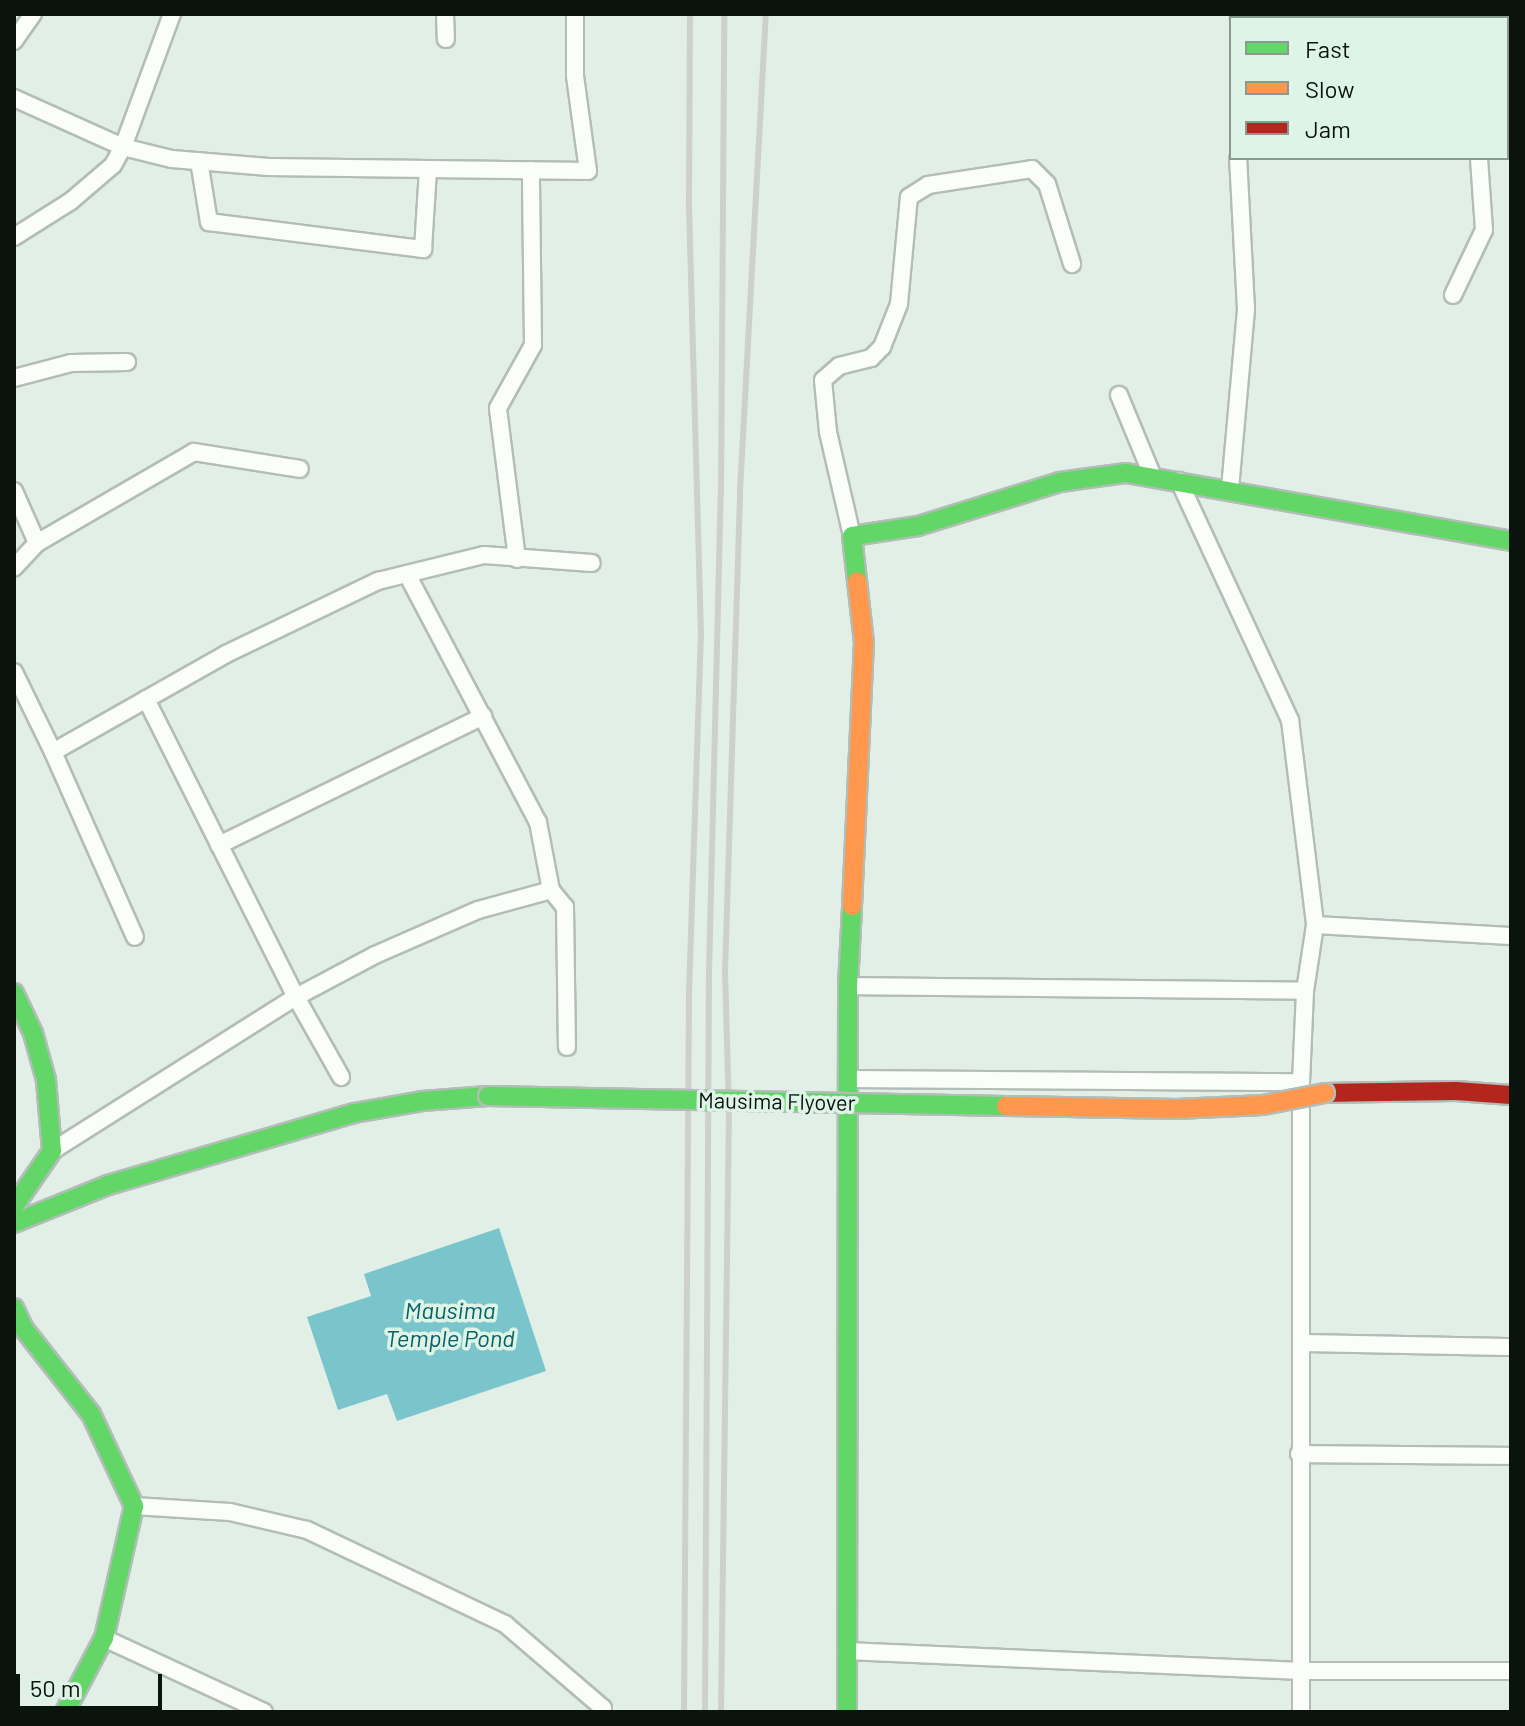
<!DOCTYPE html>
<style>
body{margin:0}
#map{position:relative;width:1525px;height:1726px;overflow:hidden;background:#e2efe7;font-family:Barlow,sans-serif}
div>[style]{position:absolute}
.water>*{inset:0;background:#7ac5cb}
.roads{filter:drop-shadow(2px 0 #b3bdb7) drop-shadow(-2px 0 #b3bdb7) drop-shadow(0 2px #b3bdb7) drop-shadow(0 -2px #b3bdb7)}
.street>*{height:16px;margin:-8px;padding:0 8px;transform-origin:8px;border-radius:8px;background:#fbfdfb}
.fast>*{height:18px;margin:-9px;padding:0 9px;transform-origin:9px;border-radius:9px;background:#63d668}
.slow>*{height:18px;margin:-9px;padding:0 9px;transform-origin:9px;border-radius:9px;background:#ff974d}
.jam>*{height:18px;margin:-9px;padding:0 9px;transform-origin:9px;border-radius:9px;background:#b3261e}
.rail>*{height:6px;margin:-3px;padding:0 3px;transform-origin:3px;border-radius:3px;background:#cdd0ce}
.bridges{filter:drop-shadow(2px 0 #b3bdb7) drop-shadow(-2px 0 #b3bdb7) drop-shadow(0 2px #b3bdb7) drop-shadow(0 -2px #b3bdb7)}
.fast-bridge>*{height:18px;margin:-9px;padding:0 9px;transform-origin:9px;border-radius:9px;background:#63d668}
.slow-bridge>*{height:18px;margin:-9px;padding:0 9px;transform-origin:9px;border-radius:9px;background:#ff974d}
span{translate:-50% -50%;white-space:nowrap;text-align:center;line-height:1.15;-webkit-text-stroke:7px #ddf4e6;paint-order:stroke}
.street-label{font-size:22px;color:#0b130e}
.water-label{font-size:24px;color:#09626a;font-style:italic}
.frame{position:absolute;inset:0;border:16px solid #0b130e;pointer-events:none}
.legend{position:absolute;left:1229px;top:16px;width:280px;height:144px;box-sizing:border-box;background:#ddf4e6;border:2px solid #899a90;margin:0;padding:10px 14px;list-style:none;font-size:24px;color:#0b130e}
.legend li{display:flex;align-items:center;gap:16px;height:40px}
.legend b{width:40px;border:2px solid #899a90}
.scale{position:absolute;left:16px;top:1674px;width:146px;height:36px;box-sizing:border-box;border:4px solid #0b130e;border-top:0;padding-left:10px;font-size:24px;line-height:28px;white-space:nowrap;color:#0b130e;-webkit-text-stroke:6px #ddf4e6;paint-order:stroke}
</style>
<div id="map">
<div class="water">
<div style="clip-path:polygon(499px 1228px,546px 1371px,397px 1421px,387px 1394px,338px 1410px,307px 1317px,371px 1296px,364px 1274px)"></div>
</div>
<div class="roads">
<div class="street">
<div style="left:445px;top:14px;width:25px;rotate:88deg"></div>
<div style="left:1239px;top:18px;width:4px;rotate:-76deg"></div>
<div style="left:14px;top:41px;width:33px;rotate:-55deg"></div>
<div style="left:1507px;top:91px;width:4px"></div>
<div style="left:14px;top:98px;width:120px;rotate:24.2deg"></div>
<div style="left:123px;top:147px;width:50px;rotate:13.8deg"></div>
<div style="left:172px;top:159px;width:97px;rotate:4.7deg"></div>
<div style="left:269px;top:167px;width:319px;rotate:0.7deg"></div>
<div style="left:588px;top:171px;width:96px;rotate:-97.8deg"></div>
<div style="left:575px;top:76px;width:62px;rotate:-90deg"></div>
<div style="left:199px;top:161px;width:62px;rotate:80.7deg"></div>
<div style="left:209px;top:222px;width:216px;rotate:7.2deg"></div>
<div style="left:423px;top:249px;width:80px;rotate:-86.4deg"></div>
<div style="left:14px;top:237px;width:67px;rotate:-32.3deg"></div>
<div style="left:71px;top:201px;width:55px;rotate:-40.6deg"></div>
<div style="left:113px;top:165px;width:21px;rotate:-61deg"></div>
<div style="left:123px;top:147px;width:142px;rotate:-69.8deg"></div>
<div style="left:1453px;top:295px;width:72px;rotate:-64.5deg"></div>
<div style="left:1484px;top:230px;width:72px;rotate:-94deg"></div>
<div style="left:14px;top:378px;width:59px;rotate:-14.7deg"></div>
<div style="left:71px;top:363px;width:56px;rotate:-1deg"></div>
<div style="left:1119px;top:395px;width:89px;rotate:67.5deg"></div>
<div style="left:1179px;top:481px;width:264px;rotate:65.1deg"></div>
<div style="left:1290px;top:720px;width:207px;rotate:83deg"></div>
<div style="left:1315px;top:925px;width:67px;rotate:98.6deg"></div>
<div style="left:1305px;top:991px;width:91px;rotate:92.5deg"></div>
<div style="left:1301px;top:1082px;width:630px;rotate:90deg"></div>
<div style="left:1230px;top:489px;width:181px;rotate:-84.9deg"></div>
<div style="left:1246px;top:309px;width:151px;rotate:-93deg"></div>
<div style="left:14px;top:491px;width:57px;rotate:66.1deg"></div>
<div style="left:37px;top:543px;width:34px;rotate:133deg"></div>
<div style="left:852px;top:536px;width:107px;rotate:-103deg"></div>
<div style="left:828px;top:432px;width:52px;rotate:-95.5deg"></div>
<div style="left:823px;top:380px;width:21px;rotate:-41deg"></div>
<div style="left:839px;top:366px;width:33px;rotate:-14deg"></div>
<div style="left:871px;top:358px;width:16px;rotate:-45deg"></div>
<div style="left:882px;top:347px;width:46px;rotate:-68.4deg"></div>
<div style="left:899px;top:304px;width:107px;rotate:-84.7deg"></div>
<div style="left:909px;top:197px;width:22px;rotate:-32deg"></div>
<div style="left:928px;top:185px;width:105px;rotate:-8.7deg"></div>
<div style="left:1032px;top:169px;width:21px;rotate:45deg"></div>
<div style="left:1047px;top:184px;width:84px;rotate:72.6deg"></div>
<div style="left:37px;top:543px;width:181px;rotate:-30.1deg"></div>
<div style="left:194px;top:452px;width:107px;rotate:9.1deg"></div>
<div style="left:517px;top:559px;width:152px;rotate:-97.2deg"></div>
<div style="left:498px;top:408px;width:72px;rotate:-60.9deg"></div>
<div style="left:533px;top:345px;width:175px;rotate:-90.7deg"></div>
<div style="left:407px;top:574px;width:280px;rotate:62.2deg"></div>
<div style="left:538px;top:822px;width:69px;rotate:79.2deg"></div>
<div style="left:14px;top:672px;width:89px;rotate:64deg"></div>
<div style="left:53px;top:752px;width:199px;rotate:-29.5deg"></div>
<div style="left:226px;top:654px;width:169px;rotate:-25.7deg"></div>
<div style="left:378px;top:581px;width:109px;rotate:-13.8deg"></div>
<div style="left:484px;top:555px;width:108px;rotate:4.2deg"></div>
<div style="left:146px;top:699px;width:334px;rotate:63.3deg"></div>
<div style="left:296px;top:997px;width:92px;rotate:60.6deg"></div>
<div style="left:53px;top:752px;width:202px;rotate:66.1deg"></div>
<div style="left:219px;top:845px;width:294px;rotate:-26deg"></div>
<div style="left:1315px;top:925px;width:196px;rotate:3.2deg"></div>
<div style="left:848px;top:986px;width:457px;rotate:0.6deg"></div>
<div style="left:848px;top:1079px;width:453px;rotate:0.4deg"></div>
<div style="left:52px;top:1151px;width:289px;rotate:-32.3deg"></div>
<div style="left:296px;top:997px;width:89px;rotate:-28deg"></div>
<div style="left:375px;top:955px;width:112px;rotate:-23.6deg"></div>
<div style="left:478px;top:910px;width:76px;rotate:-15.3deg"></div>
<div style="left:551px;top:890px;width:22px;rotate:51deg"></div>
<div style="left:565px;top:907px;width:140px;rotate:89.2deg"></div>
<div style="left:1301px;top:1343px;width:210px;rotate:1.1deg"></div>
<div style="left:1299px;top:1454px;width:212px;rotate:0.5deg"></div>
<div style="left:134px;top:1506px;width:96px;rotate:3.6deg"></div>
<div style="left:230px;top:1512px;width:79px;rotate:13.2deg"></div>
<div style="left:307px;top:1530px;width:219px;rotate:25.4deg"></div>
<div style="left:505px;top:1624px;width:129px;rotate:40.6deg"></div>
<div style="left:603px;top:1708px;width:4px;rotate:104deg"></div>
<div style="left:104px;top:1638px;width:176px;rotate:24.8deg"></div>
<div style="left:846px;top:1651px;width:456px;rotate:2.5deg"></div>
<div style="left:1302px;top:1671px;width:209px"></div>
</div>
<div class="fast">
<div style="left:857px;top:581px;width:45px;rotate:-96.3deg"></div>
<div style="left:852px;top:536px;width:67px;rotate:-8.6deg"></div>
<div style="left:918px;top:526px;width:149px;rotate:-17.2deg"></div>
<div style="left:1060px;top:482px;width:67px;rotate:-7.8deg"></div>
<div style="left:1126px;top:473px;width:391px;rotate:10deg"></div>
<div style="left:14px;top:993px;width:44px;rotate:64.6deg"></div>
<div style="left:33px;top:1033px;width:49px;rotate:74.5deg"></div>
<div style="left:46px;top:1080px;width:71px;rotate:85.2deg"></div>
<div style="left:52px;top:1151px;width:67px;rotate:124.6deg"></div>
<div style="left:14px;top:1223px;width:101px;rotate:-22deg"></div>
<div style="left:108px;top:1185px;width:256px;rotate:-16.3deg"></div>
<div style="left:354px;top:1113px;width:69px;rotate:-10deg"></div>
<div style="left:422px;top:1101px;width:66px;rotate:-4.3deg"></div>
<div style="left:14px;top:1308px;width:23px;rotate:65deg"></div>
<div style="left:24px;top:1329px;width:108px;rotate:51.8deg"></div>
<div style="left:91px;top:1414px;width:102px;rotate:64.9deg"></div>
<div style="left:134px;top:1506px;width:135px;rotate:102.8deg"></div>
<div style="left:104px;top:1638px;width:84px;rotate:117.8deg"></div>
<div style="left:847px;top:1712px;width:726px;rotate:-89.92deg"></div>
<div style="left:848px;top:986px;width:80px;rotate:-87.1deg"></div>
</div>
<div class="slow">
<div style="left:852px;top:906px;width:263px;rotate:-87.4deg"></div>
<div style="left:864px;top:643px;width:62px;rotate:-96.4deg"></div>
</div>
<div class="jam">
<div style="left:1325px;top:1093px;width:131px;rotate:-0.9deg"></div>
<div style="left:1456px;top:1091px;width:55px;rotate:4.2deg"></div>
</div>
</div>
<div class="rail">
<div style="left:684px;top:1712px;width:719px;rotate:-89.6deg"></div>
<div style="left:689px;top:993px;width:357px;rotate:-88.1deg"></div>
<div style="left:701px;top:636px;width:436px;rotate:-91.6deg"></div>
<div style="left:689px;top:200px;width:186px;rotate:-89.7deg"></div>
<div style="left:705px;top:1712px;width:739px;rotate:-89.69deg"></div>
<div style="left:709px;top:973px;width:480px;rotate:-88.6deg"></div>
<div style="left:721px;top:493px;width:479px;rotate:-89.6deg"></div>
<div style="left:721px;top:1712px;width:600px;rotate:-89.24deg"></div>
<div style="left:729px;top:1112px;width:139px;rotate:-91.6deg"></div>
<div style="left:725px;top:973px;width:482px;rotate:-88.2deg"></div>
<div style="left:740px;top:491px;width:478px;rotate:-86.9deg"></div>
</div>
<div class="bridges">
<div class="fast-bridge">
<div style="left:488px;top:1096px;width:518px;rotate:1.11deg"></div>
</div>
<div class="slow-bridge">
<div style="left:1006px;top:1106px;width:171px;rotate:1deg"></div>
<div style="left:1177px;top:1109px;width:86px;rotate:-2.7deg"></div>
<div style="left:1263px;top:1105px;width:63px;rotate:-11deg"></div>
</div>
</div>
<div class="street-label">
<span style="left:777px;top:1101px;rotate:1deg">Mausima Flyover</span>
</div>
<div class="water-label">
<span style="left:450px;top:1324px">Mausima<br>Temple Pond</span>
</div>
<div class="frame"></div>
<ul class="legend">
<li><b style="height:10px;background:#63d668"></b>Fast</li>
<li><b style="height:10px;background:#ff974d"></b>Slow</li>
<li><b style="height:10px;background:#b3261e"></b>Jam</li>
</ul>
<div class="scale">50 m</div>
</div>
